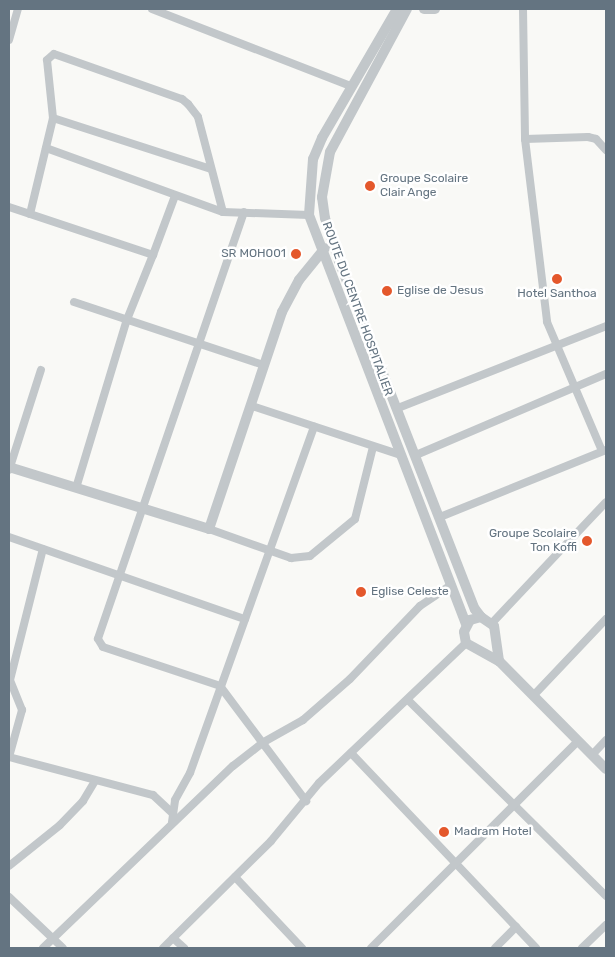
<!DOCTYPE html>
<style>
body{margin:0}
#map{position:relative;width:615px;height:957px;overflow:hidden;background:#f9f9f6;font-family:Rubik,sans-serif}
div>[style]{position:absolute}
.minor>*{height:8px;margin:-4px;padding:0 4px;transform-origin:4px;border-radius:4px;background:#c2c7ca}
.tertiary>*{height:10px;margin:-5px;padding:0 5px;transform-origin:5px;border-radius:5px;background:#c2c7ca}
.dots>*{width:14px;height:14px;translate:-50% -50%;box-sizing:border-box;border:2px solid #fff;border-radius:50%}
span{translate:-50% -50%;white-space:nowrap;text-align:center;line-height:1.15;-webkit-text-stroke:5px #fff;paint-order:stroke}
.poi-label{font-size:12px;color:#647481}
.left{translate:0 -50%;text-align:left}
.right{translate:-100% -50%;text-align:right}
.street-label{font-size:12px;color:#647481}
.frame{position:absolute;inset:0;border:10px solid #647481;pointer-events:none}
</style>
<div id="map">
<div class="minor">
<div style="left:152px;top:9px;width:213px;rotate:21.2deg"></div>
<div style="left:523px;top:9px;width:130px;rotate:89.1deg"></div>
<div style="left:525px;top:139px;width:184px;rotate:83.1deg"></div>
<div style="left:547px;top:322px;width:140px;rotate:66.9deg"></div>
<div style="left:9px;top:40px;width:32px;rotate:-74deg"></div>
<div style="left:53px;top:118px;width:166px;rotate:17.9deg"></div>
<div style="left:525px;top:139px;width:63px;rotate:-1.8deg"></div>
<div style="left:588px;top:137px;width:8px;rotate:14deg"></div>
<div style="left:596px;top:139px;width:15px;rotate:48deg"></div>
<div style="left:46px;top:148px;width:188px;rotate:19.9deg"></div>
<div style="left:223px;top:212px;width:86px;rotate:2deg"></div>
<div style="left:9px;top:207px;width:152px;rotate:18.4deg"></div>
<div style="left:153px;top:255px;width:63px;rotate:-69.6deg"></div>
<div style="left:244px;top:212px;width:451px;rotate:108.9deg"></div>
<div style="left:98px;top:639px;width:9px;rotate:58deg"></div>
<div style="left:103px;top:647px;width:123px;rotate:18.4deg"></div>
<div style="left:220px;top:686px;width:144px;rotate:53.2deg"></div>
<div style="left:30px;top:214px;width:99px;rotate:-76.5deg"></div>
<div style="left:53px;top:118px;width:58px;rotate:-95.9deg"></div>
<div style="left:47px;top:60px;width:9px;rotate:-41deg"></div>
<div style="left:54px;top:54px;width:136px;rotate:19.4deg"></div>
<div style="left:182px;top:99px;width:8px;rotate:40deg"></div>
<div style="left:188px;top:104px;width:16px;rotate:52deg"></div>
<div style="left:198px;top:117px;width:98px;rotate:75.3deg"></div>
<div style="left:74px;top:302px;width:199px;rotate:18.4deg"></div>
<div style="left:252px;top:406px;width:154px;rotate:18.2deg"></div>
<div style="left:398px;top:408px;width:224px;rotate:-21.5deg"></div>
<div style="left:416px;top:455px;width:207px;rotate:-23.1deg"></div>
<div style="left:9px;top:470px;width:105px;rotate:-72.3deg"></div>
<div style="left:76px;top:488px;width:173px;rotate:-73.2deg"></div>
<div style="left:126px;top:322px;width:72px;rotate:-68.1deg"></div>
<div style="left:440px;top:517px;width:179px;rotate:-22deg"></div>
<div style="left:209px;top:529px;width:87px;rotate:19.5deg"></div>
<div style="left:291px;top:558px;width:19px;rotate:-6deg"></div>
<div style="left:310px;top:556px;width:58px;rotate:-39.4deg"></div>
<div style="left:355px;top:519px;width:74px;rotate:-76deg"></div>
<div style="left:9px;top:537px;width:250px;rotate:19.2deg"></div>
<div style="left:492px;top:623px;width:166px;rotate:-46.7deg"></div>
<div style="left:533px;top:696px;width:106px;rotate:-46.5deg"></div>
<div style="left:408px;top:700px;width:279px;rotate:44.7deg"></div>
<div style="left:351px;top:753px;width:269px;rotate:46.5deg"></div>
<div style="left:592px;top:755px;width:21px;rotate:-47deg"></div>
<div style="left:9px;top:757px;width:49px;rotate:-74.5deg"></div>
<div style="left:22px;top:710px;width:32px;rotate:-112deg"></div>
<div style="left:10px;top:680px;width:135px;rotate:-75.9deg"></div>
<div style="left:9px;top:757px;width:149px;rotate:14.8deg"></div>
<div style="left:153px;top:795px;width:26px;rotate:43deg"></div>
<div style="left:172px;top:822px;width:22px;rotate:-82deg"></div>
<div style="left:175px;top:800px;width:31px;rotate:-61deg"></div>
<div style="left:190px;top:773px;width:368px;rotate:-70.3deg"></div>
<div style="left:9px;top:866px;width:65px;rotate:-38.8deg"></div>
<div style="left:60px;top:825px;width:33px;rotate:-46deg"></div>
<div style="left:83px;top:801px;width:23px;rotate:-59deg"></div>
<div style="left:235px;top:877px;width:98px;rotate:46.7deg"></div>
<div style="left:9px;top:897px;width:74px;rotate:43.4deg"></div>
<div style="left:173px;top:938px;width:15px;rotate:42deg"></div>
<div style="left:43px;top:948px;width:263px;rotate:-43.8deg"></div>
<div style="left:233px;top:766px;width:37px;rotate:-38deg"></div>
<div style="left:262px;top:743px;width:47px;rotate:-29.3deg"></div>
<div style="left:303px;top:720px;width:62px;rotate:-41.1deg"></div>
<div style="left:350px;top:679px;width:101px;rotate:-46.2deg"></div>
<div style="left:420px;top:606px;width:36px;rotate:-34deg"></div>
<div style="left:163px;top:948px;width:152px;rotate:-44.7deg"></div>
<div style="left:271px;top:841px;width:75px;rotate:-50.4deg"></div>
<div style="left:319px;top:783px;width:203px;rotate:-43.6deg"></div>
<div style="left:371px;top:948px;width:293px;rotate:-45deg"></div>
<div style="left:495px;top:948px;width:30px;rotate:-45deg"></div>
<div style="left:582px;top:948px;width:33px;rotate:-44deg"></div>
</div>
<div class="tertiary">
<div style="left:397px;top:9px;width:149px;rotate:120.2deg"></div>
<div style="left:322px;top:138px;width:23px;rotate:113deg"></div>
<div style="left:313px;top:159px;width:56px;rotate:94.1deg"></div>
<div style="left:309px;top:215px;width:438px;rotate:69deg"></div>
<div style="left:407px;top:9px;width:162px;rotate:118.3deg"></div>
<div style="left:330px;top:152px;width:46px;rotate:100.1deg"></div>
<div style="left:322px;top:197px;width:21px;rotate:82deg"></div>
<div style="left:325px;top:218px;width:45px;rotate:72deg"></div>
<div style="left:339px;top:261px;width:374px;rotate:68.7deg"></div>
<div style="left:475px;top:609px;width:10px;rotate:53deg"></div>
<div style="left:424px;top:9px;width:11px"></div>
<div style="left:9px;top:467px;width:209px;rotate:17.2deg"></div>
<div style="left:209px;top:529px;width:229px;rotate:-71.4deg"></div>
<div style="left:282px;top:312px;width:36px;rotate:-62deg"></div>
<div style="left:299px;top:280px;width:41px;rotate:-50.9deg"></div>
<div style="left:499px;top:661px;width:35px;rotate:-98deg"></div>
<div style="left:494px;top:626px;width:16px;rotate:-145deg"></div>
<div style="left:481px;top:617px;width:11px;rotate:165deg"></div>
<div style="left:470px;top:620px;width:13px;rotate:117deg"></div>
<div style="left:464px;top:632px;width:11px;rotate:80deg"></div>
<div style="left:466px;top:643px;width:38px;rotate:29deg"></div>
<div style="left:499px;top:661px;width:152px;rotate:45.3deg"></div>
</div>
<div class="dots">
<div style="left:370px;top:186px;background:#e4582c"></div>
<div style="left:296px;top:254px;background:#e4582c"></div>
<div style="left:557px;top:279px;background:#e4582c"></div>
<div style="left:387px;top:291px;background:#e4582c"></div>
<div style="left:587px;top:541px;background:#e4582c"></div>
<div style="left:361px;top:592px;background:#e4582c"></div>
<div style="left:444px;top:832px;background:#e4582c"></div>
</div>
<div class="poi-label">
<span class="left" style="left:380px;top:186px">Groupe Scolaire<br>Clair Ange</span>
<span class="right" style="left:286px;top:254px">SR MOH001</span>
<span class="left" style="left:397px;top:291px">Eglise de Jesus</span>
<span style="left:557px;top:294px">Hotel Santhoa</span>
<span class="right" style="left:577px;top:541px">Groupe Scolaire<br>Ton Koffi</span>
<span class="left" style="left:371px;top:592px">Eglise Celeste</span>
<span class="left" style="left:454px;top:832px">Madram Hotel</span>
</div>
<div class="street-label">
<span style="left:357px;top:309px;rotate:70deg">ROUTE DU CENTRE HOSPITALIER</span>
</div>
<div class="frame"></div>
</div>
